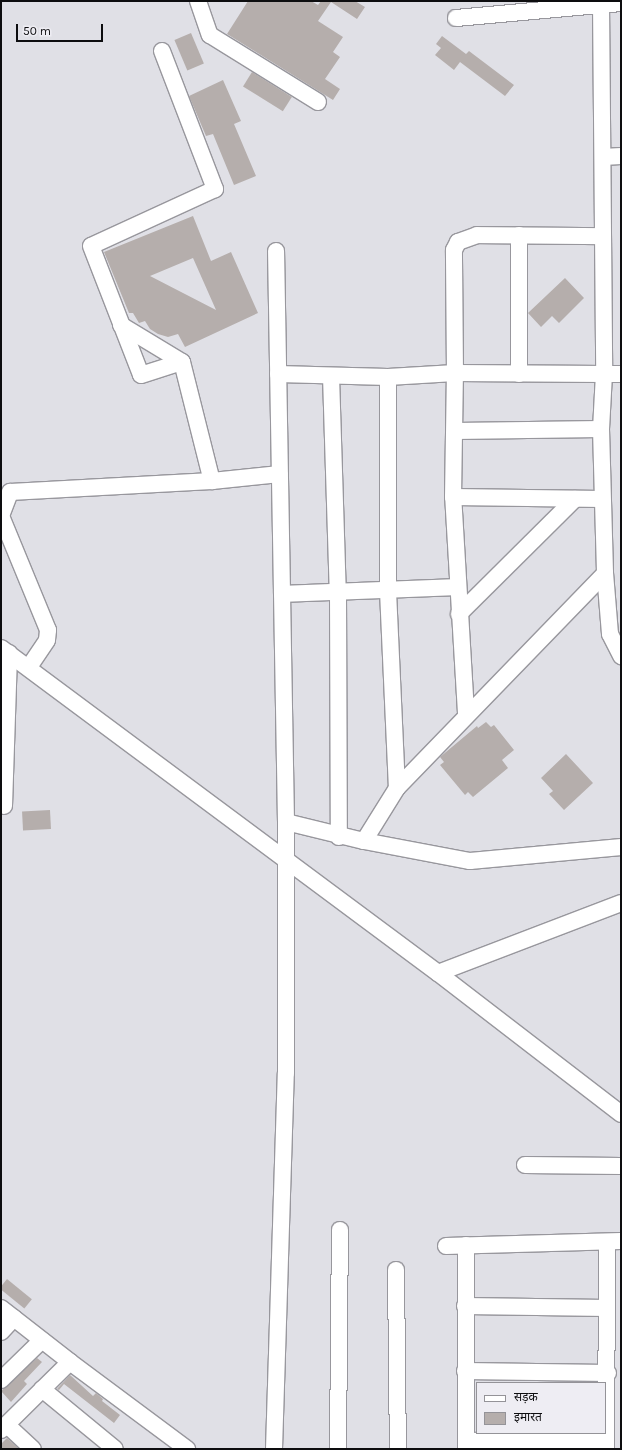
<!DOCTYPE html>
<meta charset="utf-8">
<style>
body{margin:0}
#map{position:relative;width:622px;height:1450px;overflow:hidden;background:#e0e0e6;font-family:Karla,"Noto Sans Devanagari",sans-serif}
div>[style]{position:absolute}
.building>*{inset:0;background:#b5aeac;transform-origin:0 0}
.roads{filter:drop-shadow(1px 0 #98979d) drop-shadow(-1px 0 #98979d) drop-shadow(0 1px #98979d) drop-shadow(0 -1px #98979d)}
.minor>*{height:16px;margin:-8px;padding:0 8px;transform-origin:8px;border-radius:8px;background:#fff}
span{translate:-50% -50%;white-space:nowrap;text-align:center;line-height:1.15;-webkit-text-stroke:4px #eeedf3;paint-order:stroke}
.frame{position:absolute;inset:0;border:2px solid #0d0d0f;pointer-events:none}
.legend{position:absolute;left:476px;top:1382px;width:130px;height:52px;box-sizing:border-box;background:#eeedf3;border:1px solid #949398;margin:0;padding:5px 7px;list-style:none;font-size:12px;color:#0d0d0f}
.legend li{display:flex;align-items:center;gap:8px;height:20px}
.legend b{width:20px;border:1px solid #949398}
.scale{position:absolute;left:16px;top:24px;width:87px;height:18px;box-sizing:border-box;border:2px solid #0d0d0f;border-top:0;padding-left:5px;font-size:12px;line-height:14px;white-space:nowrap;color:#0d0d0f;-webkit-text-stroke:3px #eeedf3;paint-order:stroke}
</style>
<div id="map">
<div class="building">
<div style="clip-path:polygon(248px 1px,311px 1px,318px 5px,321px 1px,355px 1px,365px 7px,357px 19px,331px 2px,318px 21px,343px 37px,333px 52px,340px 57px,325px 79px,340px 89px,333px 100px,227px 34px)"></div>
<div style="left:191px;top:33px;width:33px;height:18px;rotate:67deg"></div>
<div style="clip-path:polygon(442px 36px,466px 54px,469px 51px,514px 85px,505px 96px,460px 62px,454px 70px,435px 55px,441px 48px,436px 44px)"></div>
<div style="left:252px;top:72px;width:47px;height:17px;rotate:32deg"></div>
<div style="clip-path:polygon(223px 80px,241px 121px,234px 124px,256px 176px,234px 185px,213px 134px,206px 136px,189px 96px)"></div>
<div style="clip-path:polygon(evenodd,193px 216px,211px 261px,231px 252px,258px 313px,185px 347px,178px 334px,168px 337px,158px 334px,150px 329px,145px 321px,139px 323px,133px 313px,129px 313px,104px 252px,193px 216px,193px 258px,216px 310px,150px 276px,193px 258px)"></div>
<div style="clip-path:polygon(565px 278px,584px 298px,559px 323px,552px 316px,541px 327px,528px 313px)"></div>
<div style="clip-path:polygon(486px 722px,491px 727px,494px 725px,514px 750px,502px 760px,508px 768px,473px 797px,468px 792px,465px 795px,440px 765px,444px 762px,440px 757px,477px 726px,478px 728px)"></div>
<div style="clip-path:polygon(566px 754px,593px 783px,564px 810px,549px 794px,553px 791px,541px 778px)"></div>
<div style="left:50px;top:810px;width:19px;height:28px;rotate:87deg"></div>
<div style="left:7px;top:1279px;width:32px;height:12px;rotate:39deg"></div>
<div style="clip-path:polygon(37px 1358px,42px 1362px,24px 1381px,27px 1384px,11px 1402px,1px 1391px)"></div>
<div style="clip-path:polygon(70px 1375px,93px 1396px,96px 1393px,103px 1399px,102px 1401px,120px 1415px,114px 1423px,64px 1384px,59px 1390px,57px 1389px)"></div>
<div style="clip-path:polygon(7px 1438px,19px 1449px,1px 1449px,1px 1444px)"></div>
</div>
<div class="roads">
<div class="minor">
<div style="left:198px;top:1px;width:36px;rotate:71deg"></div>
<div style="left:210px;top:35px;width:127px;rotate:31.8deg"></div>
<div style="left:601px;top:3px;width:371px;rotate:89.5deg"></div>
<div style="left:604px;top:374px;width:17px"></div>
<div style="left:456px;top:18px;width:166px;rotate:-5.2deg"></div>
<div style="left:162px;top:51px;width:148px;rotate:69deg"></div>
<div style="left:215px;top:189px;width:136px;rotate:155.3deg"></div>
<div style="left:91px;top:246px;width:138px;rotate:68.8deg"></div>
<div style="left:141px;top:375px;width:43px;rotate:-17.6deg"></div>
<div style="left:182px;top:362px;width:123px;rotate:75.9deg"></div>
<div style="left:603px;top:157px;width:18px;rotate:-3deg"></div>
<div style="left:519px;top:235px;width:139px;rotate:90deg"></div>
<div style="left:121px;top:325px;width:71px;rotate:31.2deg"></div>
<div style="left:278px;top:374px;width:110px;rotate:1.6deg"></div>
<div style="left:388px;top:377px;width:67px;rotate:-3.4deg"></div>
<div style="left:455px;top:373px;width:149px;rotate:0.4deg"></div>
<div style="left:604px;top:374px;width:55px;rotate:93.1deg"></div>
<div style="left:601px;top:429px;width:144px;rotate:88.4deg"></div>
<div style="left:331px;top:376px;width:218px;rotate:88.2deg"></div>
<div style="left:338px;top:594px;width:243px;rotate:89.8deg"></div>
<div style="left:388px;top:377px;width:214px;rotate:90deg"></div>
<div style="left:388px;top:591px;width:197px;rotate:87.4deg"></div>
<div style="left:455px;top:431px;width:146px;rotate:-0.8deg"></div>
<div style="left:453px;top:497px;width:149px;rotate:0.8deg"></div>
<div style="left:282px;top:594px;width:175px;rotate:-2.3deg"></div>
<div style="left:459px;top:614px;width:163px;rotate:-44.8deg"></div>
<div style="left:1px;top:648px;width:545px;rotate:36.64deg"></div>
<div style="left:438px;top:973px;width:231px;rotate:37.6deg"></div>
<div style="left:29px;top:667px;width:32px;rotate:-56deg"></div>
<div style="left:47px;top:640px;width:10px;rotate:-84deg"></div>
<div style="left:48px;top:630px;width:123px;rotate:-112.4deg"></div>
<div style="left:1px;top:516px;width:26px;rotate:-69deg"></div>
<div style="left:10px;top:492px;width:202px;rotate:-3.1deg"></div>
<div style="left:212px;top:481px;width:68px;rotate:-5.9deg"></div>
<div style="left:466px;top:713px;width:216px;rotate:-93.4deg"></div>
<div style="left:453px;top:497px;width:124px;rotate:-89.1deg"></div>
<div style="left:455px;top:373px;width:123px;rotate:-90.5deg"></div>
<div style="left:454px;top:250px;width:9px;rotate:-63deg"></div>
<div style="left:458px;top:242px;width:20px;rotate:-20deg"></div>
<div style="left:477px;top:235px;width:126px;rotate:0.5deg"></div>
<div style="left:4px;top:806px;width:153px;rotate:-88.1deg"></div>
<div style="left:286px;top:822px;width:80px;rotate:13.7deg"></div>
<div style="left:364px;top:841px;width:62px;rotate:-58.1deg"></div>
<div style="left:397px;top:788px;width:299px;rotate:-45.9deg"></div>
<div style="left:605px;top:573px;width:61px;rotate:85.3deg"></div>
<div style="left:610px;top:634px;width:25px;rotate:63deg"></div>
<div style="left:364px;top:841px;width:108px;rotate:10.7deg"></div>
<div style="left:470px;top:861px;width:152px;rotate:-5.3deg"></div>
<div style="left:438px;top:973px;width:196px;rotate:-20.9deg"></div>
<div style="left:525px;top:1165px;width:96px;rotate:0.6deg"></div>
<div style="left:446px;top:1246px;width:175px;rotate:-1.6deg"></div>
<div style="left:396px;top:1270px;width:179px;rotate:89.4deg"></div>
<div style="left:465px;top:1306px;width:142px;rotate:0.8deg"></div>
<div style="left:1px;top:1308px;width:88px;rotate:38deg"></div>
<div style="left:70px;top:1362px;width:146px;rotate:36.6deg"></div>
<div style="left:1px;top:1332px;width:19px;rotate:-47deg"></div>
<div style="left:465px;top:1371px;width:143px;rotate:0.8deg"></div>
<div style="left:1px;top:1380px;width:57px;rotate:-44.3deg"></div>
<div style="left:42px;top:1389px;width:94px;rotate:39.4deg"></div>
<div style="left:7px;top:1425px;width:35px;rotate:43deg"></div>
<div style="left:1px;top:1430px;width:97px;rotate:-44.6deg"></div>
<div style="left:466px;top:1441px;width:140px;rotate:-0.4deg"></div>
<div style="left:274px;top:1449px;width:376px;rotate:-88.2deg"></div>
<div style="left:286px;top:1073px;width:251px;rotate:-90deg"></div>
<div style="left:286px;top:822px;width:571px;rotate:-91deg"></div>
<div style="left:338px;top:1449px;width:219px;rotate:-89.5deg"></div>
<div style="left:466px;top:1449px;width:204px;rotate:-90deg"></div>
<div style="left:606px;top:1449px;width:207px;rotate:-89.7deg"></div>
</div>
</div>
<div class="frame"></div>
<ul class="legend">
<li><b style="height:5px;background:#fff"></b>सड़क</li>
<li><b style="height:11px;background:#b5aeac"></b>इमारत</li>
</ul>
<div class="scale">50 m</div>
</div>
